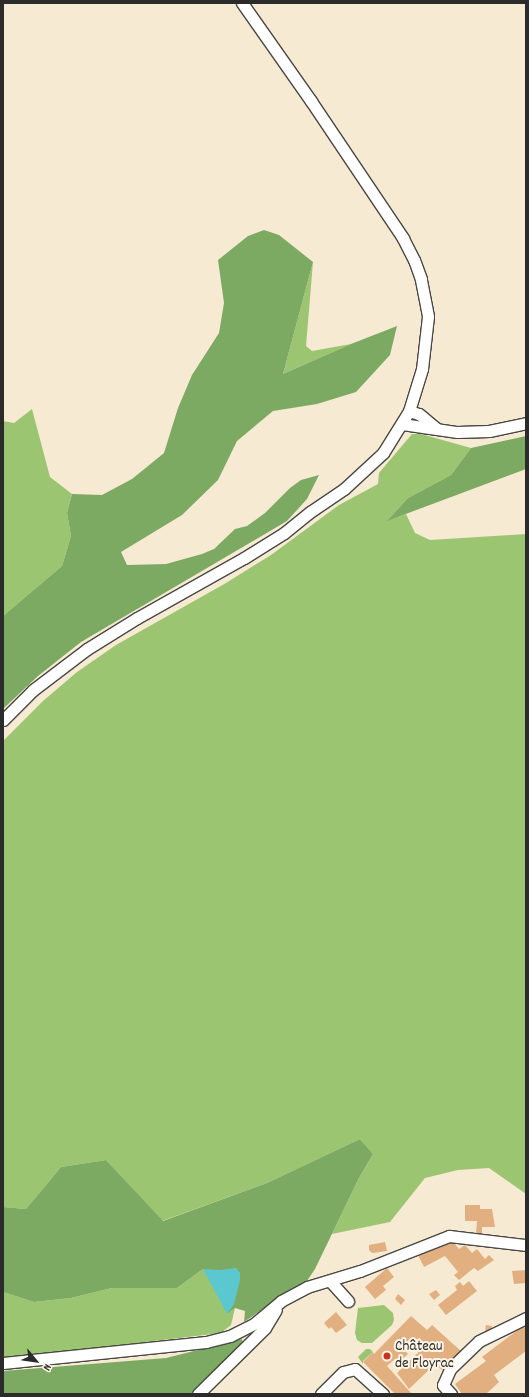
<!DOCTYPE html>
<meta charset="utf-8">
<style>
body{margin:0}
#map{position:relative;width:529px;height:1397px;overflow:hidden;background:#f6ead2;font-family:Dekko,sans-serif}
div>[style]{position:absolute}
.green>*{inset:0;background:#9cc571}
.forest>*{inset:0;background:#7daa63}
.water>*{inset:0;background:#5bc8d0}
.building>*{inset:0;background:#e2af80;transform-origin:0 0}
.roads{filter:drop-shadow(1px 0 #494844) drop-shadow(-1px 0 #494844) drop-shadow(0 1px #494844) drop-shadow(0 -1px #494844)}
.minor>*{height:11px;margin:-5.5px;padding:0 5.5px;transform-origin:5.5px;border-radius:5.5px;background:#fff}
.dots>*{width:11px;height:11px;translate:-50% -50%;box-sizing:border-box;border:2px solid #fcf5e5;border-radius:50%}
span{translate:-50% -50%;white-space:nowrap;text-align:center;line-height:1.15;-webkit-text-stroke:4px #fcf5e5;paint-order:stroke}
.poi-label{font-size:15px;color:#2b2b2b}
.left{translate:0 -50%;text-align:left}
.frame{position:absolute;inset:0;border:4px solid #2b2b2b;pointer-events:none}
.north{position:absolute;left:16px;top:1341px;width:40px;height:40px;-webkit-text-stroke:3px #fcf5e5;paint-order:stroke;rotate:119deg;font-size:11px;font-weight:700;line-height:16px;text-align:center;color:#2b2b2b}
.north::after{content:'';display:block;margin:auto;width:14px;height:18px;background:#2b2b2b;clip-path:polygon(50% 0,100% 100%,50% 72%,0 100%)}
</style>
<div id="map">
<div class="green">
<div style="clip-path:polygon(313px 262px,306px 346px,312px 351px,351px 344px,283px 374px)"></div>
<div style="clip-path:polygon(32px 409px,50px 477px,72px 494px,67px 513px,71px 536px,62px 566px,3px 616px,3px 421px,14px 423px)"></div>
<div style="clip-path:polygon(412px 434px,421px 434px,471px 448px,451px 475px,408px 498px,388px 520px,406px 514px,415px 533px,430px 540px,526px 534px,526px 1194px,489px 1168px,458px 1170px,425px 1178px,390px 1222px,332px 1234px,359px 1178px,373px 1154px,360px 1139px,267px 1183px,162px 1221px,106px 1160px,61px 1167px,26px 1209px,3px 1207px,3px 741px,43px 701px,77px 672px,116px 645px,226px 583px,271px 555px,339px 505px,378px 484px,379px 473px)"></div>
<div style="clip-path:polygon(203px 1269px,227px 1314px,235px 1308px,231px 1325px,221px 1333px,3px 1359px,3px 1292px,34px 1302px,71px 1298px,112px 1288px,177px 1288px)"></div>
<div style="clip-path:polygon(384px 1305px,393px 1313px,394px 1320px,392px 1325px,372px 1343px,362px 1343px,357px 1340px,355px 1333px,358px 1308px)"></div>
<div style="clip-path:polygon(366px 1349px,370px 1349px,373px 1352px,363px 1361px,363px 1364px,358px 1357px)"></div>
</div>
<div class="forest">
<div style="clip-path:polygon(264px 230px,279px 235px,313px 262px,283px 374px,351px 344px,397px 326px,390px 355px,356px 392px,317px 404px,273px 411px,237px 441px,218px 480px,182px 515px,121px 552px,127px 565px,166px 564px,202px 554px,214px 549px,235px 529px,247px 526px,265px 513px,290px 488px,301px 480px,319px 475px,307px 499px,287px 521px,81px 642px,38px 676px,3px 709px,3px 616px,62px 566px,71px 536px,67px 513px,72px 494px,102px 495px,132px 479px,164px 453px,178px 408px,192px 375px,219px 333px,224px 303px,218px 260px,248px 236px)"></div>
<div style="clip-path:polygon(526px 436px,526px 469px,387px 521px,408px 498px,451px 475px,471px 448px)"></div>
<div style="clip-path:polygon(360px 1139px,373px 1154px,359px 1178px,315px 1269px,307px 1281px,290px 1290px,244px 1322px,245px 1311px,235px 1308px,227px 1314px,203px 1269px,177px 1288px,112px 1288px,71px 1298px,34px 1302px,3px 1292px,3px 1207px,26px 1209px,61px 1167px,106px 1160px,163px 1221px,267px 1183px)"></div>
<div style="clip-path:polygon(242px 1339px,243px 1345px,192px 1394px,3px 1394px,3px 1371px,166px 1358px)"></div>
</div>
<div class="water">
<div style="clip-path:polygon(236px 1268px,240px 1273px,240px 1280px,234px 1304px,227px 1314px,203px 1269px,220px 1270px)"></div>
</div>
<div class="building">
<div style="clip-path:polygon(465px 1205px,480px 1205px,480px 1209px,492px 1209px,495px 1227px,482px 1227px,482px 1234px,476px 1234px,477px 1221px,465px 1221px)"></div>
<div style="clip-path:polygon(451px 1239px,459px 1249px,465px 1245px,472px 1253px,477px 1249px,485px 1259px,489px 1255px,494px 1260px,478px 1271px,474px 1268px,459px 1280px,454px 1275px,458px 1272px,445px 1256px,424px 1267px,418px 1255px)"></div>
<div style="clip-path:polygon(385px 1242px,387px 1251px,372px 1253px,369px 1250px,369px 1245px)"></div>
<div style="clip-path:polygon(387px 1268px,394px 1277px,383px 1286px,386px 1290px,375px 1299px,365px 1287px)"></div>
<div style="clip-path:polygon(526px 1270px,526px 1283px,514px 1284px,512px 1271px)"></div>
<div style="clip-path:polygon(469px 1281px,477px 1291px,446px 1315px,438px 1305px,457px 1290px,455px 1286px,460px 1282px,463px 1286px)"></div>
<div style="clip-path:polygon(436px 1290px,440px 1295px,434px 1300px,429px 1294px)"></div>
<div style="clip-path:polygon(398px 1294px,405px 1300px,401px 1305px,395px 1299px)"></div>
<div style="clip-path:polygon(336px 1312px,347px 1325px,336px 1333px,331px 1327px,329px 1329px,324px 1323px)"></div>
<div style="clip-path:polygon(411px 1316px,427px 1330px,432px 1325px,462px 1352px,442px 1370px,435px 1364px,409px 1389px,397px 1373px,423px 1348px,418px 1339px,405px 1351px,408px 1354px,399px 1362px,395px 1359px,387px 1366px,412px 1394px,395px 1394px,363px 1362px,373px 1352px,374px 1354px)"></div>
<div style="left:486px;top:1325px;width:6px;height:6px;rotate:9deg"></div>
<div style="clip-path:polygon(523px 1326px,526px 1329px,526px 1351px,494px 1375px,499px 1382px,486px 1394px,462px 1394px,455px 1384px,486px 1361px,482px 1357px)"></div>
</div>
<div class="roads">
<div class="minor">
<div style="left:409px;top:411px;width:10px;rotate:17deg"></div>
<div style="left:419px;top:414px;width:23px;rotate:40deg"></div>
<div style="left:402px;top:424px;width:56px;rotate:8.3deg"></div>
<div style="left:457px;top:432px;width:32px;rotate:-2deg"></div>
<div style="left:489px;top:431px;width:38px;rotate:-12deg"></div>
<div style="left:3px;top:720px;width:42px;rotate:-45deg"></div>
<div style="left:33px;top:690px;width:68px;rotate:-37.2deg"></div>
<div style="left:87px;top:649px;width:59px;rotate:-31.8deg"></div>
<div style="left:137px;top:618px;width:123px;rotate:-29.3deg"></div>
<div style="left:244px;top:558px;width:47px;rotate:-32deg"></div>
<div style="left:284px;top:533px;width:33px;rotate:-39deg"></div>
<div style="left:310px;top:512px;width:41px;rotate:-34.1deg"></div>
<div style="left:344px;top:489px;width:53px;rotate:-42.7deg"></div>
<div style="left:383px;top:453px;width:49px;rotate:-58.2deg"></div>
<div style="left:409px;top:411px;width:44px;rotate:-72.8deg"></div>
<div style="left:422px;top:369px;width:53px;rotate:-83.5deg"></div>
<div style="left:428px;top:316px;width:38px;rotate:-101deg"></div>
<div style="left:421px;top:279px;width:20px;rotate:-110deg"></div>
<div style="left:414px;top:260px;width:25px;rotate:-117deg"></div>
<div style="left:403px;top:238px;width:165px;rotate:-123.9deg"></div>
<div style="left:311px;top:101px;width:120px;rotate:-125.1deg"></div>
<div style="left:330px;top:1281px;width:27px;rotate:48deg"></div>
<div style="left:3px;top:1363px;width:204px;rotate:-5.9deg"></div>
<div style="left:206px;top:1342px;width:25px;rotate:-14deg"></div>
<div style="left:230px;top:1336px;width:28px;rotate:-27deg"></div>
<div style="left:255px;top:1323px;width:34px;rotate:-40deg"></div>
<div style="left:281px;top:1301px;width:30px;rotate:-28deg"></div>
<div style="left:307px;top:1287px;width:55px;rotate:-16.8deg"></div>
<div style="left:360px;top:1271px;width:96px;rotate:-21.5deg"></div>
<div style="left:449px;top:1236px;width:78px;rotate:6.7deg"></div>
<div style="left:198px;top:1394px;width:94px;rotate:-44.6deg"></div>
<div style="left:265px;top:1328px;width:21px;rotate:-59deg"></div>
<div style="left:321px;top:1394px;width:31px;rotate:-45deg"></div>
<div style="left:343px;top:1372px;width:12px;rotate:-14deg"></div>
<div style="left:355px;top:1369px;width:38px;rotate:42deg"></div>
<div style="left:451px;top:1394px;width:12px;rotate:-132deg"></div>
<div style="left:443px;top:1385px;width:17px;rotate:-66deg"></div>
<div style="left:450px;top:1369px;width:40px;rotate:-44deg"></div>
<div style="left:479px;top:1341px;width:52px;rotate:-26.1deg"></div>
</div>
</div>
<div class="dots">
<div style="left:387px;top:1356px;background:#c8321e"></div>
</div>
<div class="poi-label">
<span class="left" style="left:395px;top:1356px">Château<br>de Floyrac</span>
</div>
<div class="frame"></div>
<div class="north">N</div>
</div>
